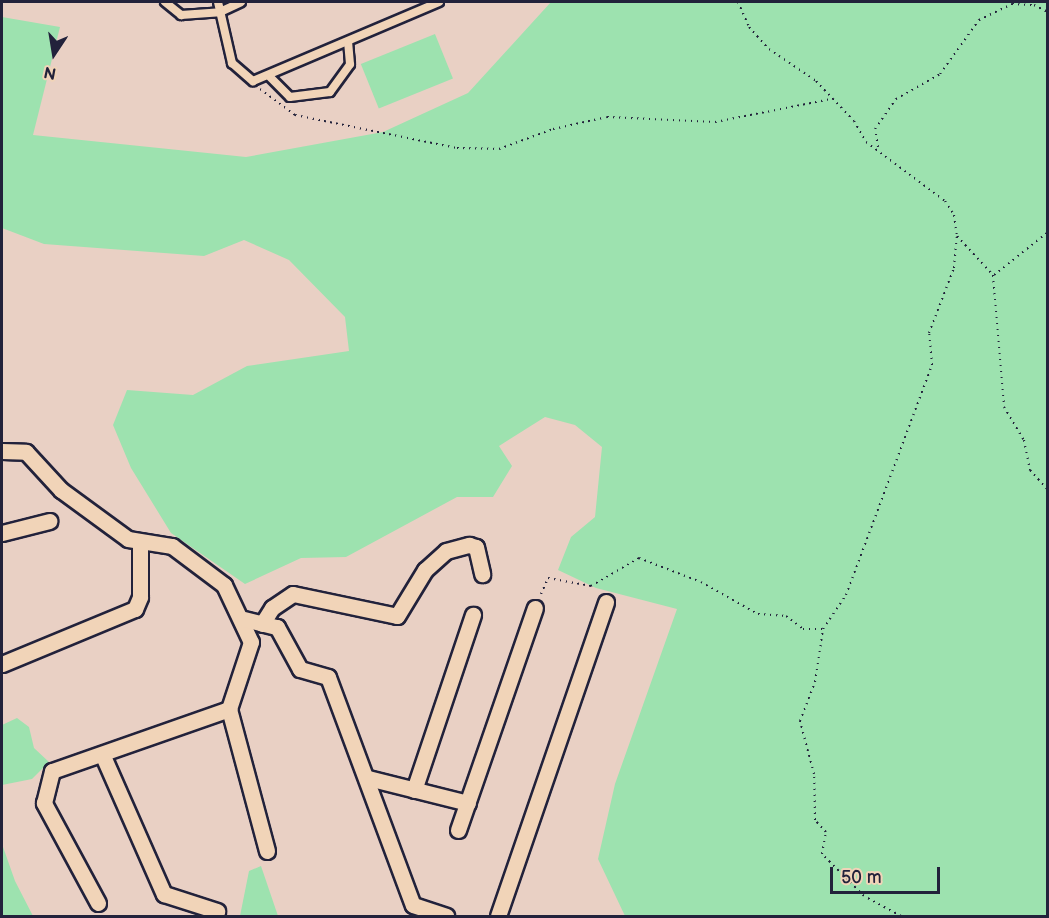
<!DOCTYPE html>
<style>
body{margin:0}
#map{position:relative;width:1049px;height:918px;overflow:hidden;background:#e9d0c4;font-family:"Balsamiq Sans",sans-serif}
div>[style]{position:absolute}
.green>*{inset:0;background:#9de2af;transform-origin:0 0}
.path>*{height:2px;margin-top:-1px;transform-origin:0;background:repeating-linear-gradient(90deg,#22223b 0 1.5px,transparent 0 6px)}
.roads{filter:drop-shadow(2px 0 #22223b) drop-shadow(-2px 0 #22223b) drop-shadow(0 2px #22223b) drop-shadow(0 -2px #22223b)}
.lane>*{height:8px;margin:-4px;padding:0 4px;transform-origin:4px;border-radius:4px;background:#f1d4b8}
.street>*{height:15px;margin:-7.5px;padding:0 7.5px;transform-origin:7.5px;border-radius:7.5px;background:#f1d4b8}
span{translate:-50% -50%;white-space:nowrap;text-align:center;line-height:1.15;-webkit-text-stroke:5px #f1d4b8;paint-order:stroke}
.frame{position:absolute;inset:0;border:3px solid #22223b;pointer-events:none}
.north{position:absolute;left:24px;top:24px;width:60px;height:60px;-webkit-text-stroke:4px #f1d4b8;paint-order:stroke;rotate:192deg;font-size:16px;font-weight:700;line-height:24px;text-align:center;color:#22223b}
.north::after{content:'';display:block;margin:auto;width:21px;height:27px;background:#22223b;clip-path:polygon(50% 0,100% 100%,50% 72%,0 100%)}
.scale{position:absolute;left:830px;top:867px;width:110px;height:27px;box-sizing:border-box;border:3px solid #22223b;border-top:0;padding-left:8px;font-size:18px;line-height:21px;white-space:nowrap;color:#22223b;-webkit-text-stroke:4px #f1d4b8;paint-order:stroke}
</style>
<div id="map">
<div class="green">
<div style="clip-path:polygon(551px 2px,1047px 2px,1047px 916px,625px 916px,598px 859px,615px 784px,677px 609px,596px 588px,558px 570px,571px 537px,595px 517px,602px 447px,575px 425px,545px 417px,499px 446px,512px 466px,493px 497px,457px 497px,346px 557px,301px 558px,245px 584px,171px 533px,131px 468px,113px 425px,127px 390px,193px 395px,247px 366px,349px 351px,345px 317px,289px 260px,244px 240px,204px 256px,44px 244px,2px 228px,2px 17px,60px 27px,33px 135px,246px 157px,383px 132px,468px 93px)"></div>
<div style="left:435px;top:34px;width:48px;height:80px;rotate:68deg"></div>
<div style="clip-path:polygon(17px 718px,29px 727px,34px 748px,49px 762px,32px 779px,2px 785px,2px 725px)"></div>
<div style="clip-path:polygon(2px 844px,15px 881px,33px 916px,2px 916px)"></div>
<div style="clip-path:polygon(261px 866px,278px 916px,240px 916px,249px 871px)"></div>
</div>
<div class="path">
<div style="left:738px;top:2px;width:27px;rotate:66deg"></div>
<div style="left:749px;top:27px;width:30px;rotate:48deg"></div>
<div style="left:769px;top:49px;width:57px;rotate:34.2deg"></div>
<div style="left:816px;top:81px;width:55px;rotate:46.5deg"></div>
<div style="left:854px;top:121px;width:24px;rotate:60deg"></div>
<div style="left:866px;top:142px;width:99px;rotate:36.8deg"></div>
<div style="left:945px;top:201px;width:17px;rotate:57deg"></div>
<div style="left:954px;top:215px;width:21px;rotate:82deg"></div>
<div style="left:957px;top:236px;width:53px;rotate:47.3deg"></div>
<div style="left:993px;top:275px;width:132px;rotate:85.2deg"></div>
<div style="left:1004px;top:407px;width:39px;rotate:59deg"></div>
<div style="left:1024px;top:440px;width:31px;rotate:79deg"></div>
<div style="left:1030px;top:470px;width:27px;rotate:48deg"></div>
<div style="left:260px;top:89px;width:44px;rotate:36.6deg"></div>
<div style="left:295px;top:115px;width:165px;rotate:11.5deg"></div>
<div style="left:457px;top:148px;width:42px;rotate:1.4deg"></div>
<div style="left:499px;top:149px;width:58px;rotate:-20.3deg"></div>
<div style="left:553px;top:129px;width:55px;rotate:-12.5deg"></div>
<div style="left:607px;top:117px;width:108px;rotate:2.7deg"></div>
<div style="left:715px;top:122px;width:118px;rotate:-11.2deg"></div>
<div style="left:878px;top:147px;width:18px;rotate:-99deg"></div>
<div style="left:875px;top:129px;width:37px;rotate:-55deg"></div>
<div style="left:896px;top:99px;width:51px;rotate:-29.6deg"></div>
<div style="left:940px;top:74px;width:67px;rotate:-54.2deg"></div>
<div style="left:979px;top:20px;width:37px;rotate:-26deg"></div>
<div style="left:1012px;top:4px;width:22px;rotate:3deg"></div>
<div style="left:1034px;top:5px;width:16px;rotate:27deg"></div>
<div style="left:994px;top:275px;width:69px;rotate:-38.5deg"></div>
<div style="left:541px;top:594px;width:17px;rotate:-66deg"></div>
<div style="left:548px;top:578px;width:44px;rotate:10.5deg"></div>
<div style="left:591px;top:586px;width:56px;rotate:-30.3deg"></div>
<div style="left:639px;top:558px;width:66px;rotate:21.2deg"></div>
<div style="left:701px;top:582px;width:65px;rotate:29.3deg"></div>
<div style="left:758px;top:614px;width:28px;rotate:4deg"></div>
<div style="left:786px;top:616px;width:21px;rotate:37deg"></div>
<div style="left:803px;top:629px;width:20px"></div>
<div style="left:901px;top:916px;width:42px;rotate:-151.6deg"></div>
<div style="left:864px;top:896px;width:59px;rotate:-135deg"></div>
<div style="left:822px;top:854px;width:22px;rotate:-80deg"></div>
<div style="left:826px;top:832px;width:16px;rotate:-133deg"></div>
<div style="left:815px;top:820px;width:46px;rotate:-91.2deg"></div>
<div style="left:814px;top:774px;width:55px;rotate:-104.8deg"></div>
<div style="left:800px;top:721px;width:42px;rotate:-69deg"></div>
<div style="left:815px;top:682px;width:54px;rotate:-81.4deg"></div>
<div style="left:823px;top:629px;width:41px;rotate:-55.9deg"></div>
<div style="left:846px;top:595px;width:246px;rotate:-69.5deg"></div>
<div style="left:932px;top:365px;width:32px;rotate:-95deg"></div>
<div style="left:929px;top:333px;width:70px;rotate:-69deg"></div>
<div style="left:954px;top:268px;width:32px;rotate:-85deg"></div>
</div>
<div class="roads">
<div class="lane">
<div style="left:165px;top:2px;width:21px;rotate:39deg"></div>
<div style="left:181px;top:15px;width:39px;rotate:-4deg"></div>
<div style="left:220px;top:12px;width:23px;rotate:-25deg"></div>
<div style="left:218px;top:2px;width:63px;rotate:77.1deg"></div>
<div style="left:232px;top:63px;width:28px;rotate:41deg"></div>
<div style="left:253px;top:81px;width:202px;rotate:-23deg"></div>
<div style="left:270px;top:77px;width:28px;rotate:45deg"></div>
<div style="left:290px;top:97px;width:40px;rotate:-7.1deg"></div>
<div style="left:330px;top:92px;width:34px;rotate:-54deg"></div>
<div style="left:350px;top:64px;width:22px;rotate:-95deg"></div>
</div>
<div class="street">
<div style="left:2px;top:451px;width:24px;rotate:2deg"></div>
<div style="left:26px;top:452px;width:52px;rotate:47.4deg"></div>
<div style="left:61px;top:490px;width:83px;rotate:36.2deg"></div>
<div style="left:128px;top:539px;width:45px;rotate:9deg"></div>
<div style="left:172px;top:546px;width:65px;rotate:36.9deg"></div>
<div style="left:224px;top:585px;width:63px;rotate:64.7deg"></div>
<div style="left:251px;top:642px;width:71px;rotate:108.2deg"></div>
<div style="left:229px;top:709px;width:147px;rotate:75deg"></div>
<div style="left:2px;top:533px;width:49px;rotate:-14.3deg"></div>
<div style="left:244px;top:619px;width:34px;rotate:14deg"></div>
<div style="left:277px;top:627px;width:48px;rotate:61.3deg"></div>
<div style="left:300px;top:669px;width:29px;rotate:16deg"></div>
<div style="left:328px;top:677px;width:243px;rotate:69.6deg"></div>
<div style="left:413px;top:905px;width:35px;rotate:18deg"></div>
<div style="left:262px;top:624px;width:19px;rotate:-58deg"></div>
<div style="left:272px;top:608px;width:25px;rotate:-34deg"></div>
<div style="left:293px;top:594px;width:106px;rotate:11.9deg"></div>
<div style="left:397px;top:616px;width:54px;rotate:-58.7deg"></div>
<div style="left:425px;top:570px;width:28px;rotate:-42deg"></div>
<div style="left:446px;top:551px;width:24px;rotate:-15deg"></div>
<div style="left:469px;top:545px;width:7px;rotate:16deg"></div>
<div style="left:476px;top:547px;width:28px;rotate:77deg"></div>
<div style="left:2px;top:664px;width:144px;rotate:-22.5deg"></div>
<div style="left:135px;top:609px;width:13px;rotate:-67deg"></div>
<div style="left:140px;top:597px;width:54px;rotate:-90deg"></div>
<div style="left:103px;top:756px;width:151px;rotate:66.2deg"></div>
<div style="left:164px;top:894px;width:56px;rotate:17.8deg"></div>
<div style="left:368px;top:778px;width:103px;rotate:14deg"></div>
<div style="left:414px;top:790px;width:185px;rotate:-71.4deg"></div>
<div style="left:458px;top:830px;width:235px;rotate:-70.9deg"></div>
<div style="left:98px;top:903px;width:114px;rotate:-118.4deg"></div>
<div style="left:44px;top:803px;width:33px;rotate:-76deg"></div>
<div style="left:52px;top:771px;width:188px;rotate:-19.3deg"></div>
<div style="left:498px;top:916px;width:332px;rotate:-71deg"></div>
</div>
</div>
<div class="frame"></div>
<div class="north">N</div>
<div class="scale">50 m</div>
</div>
